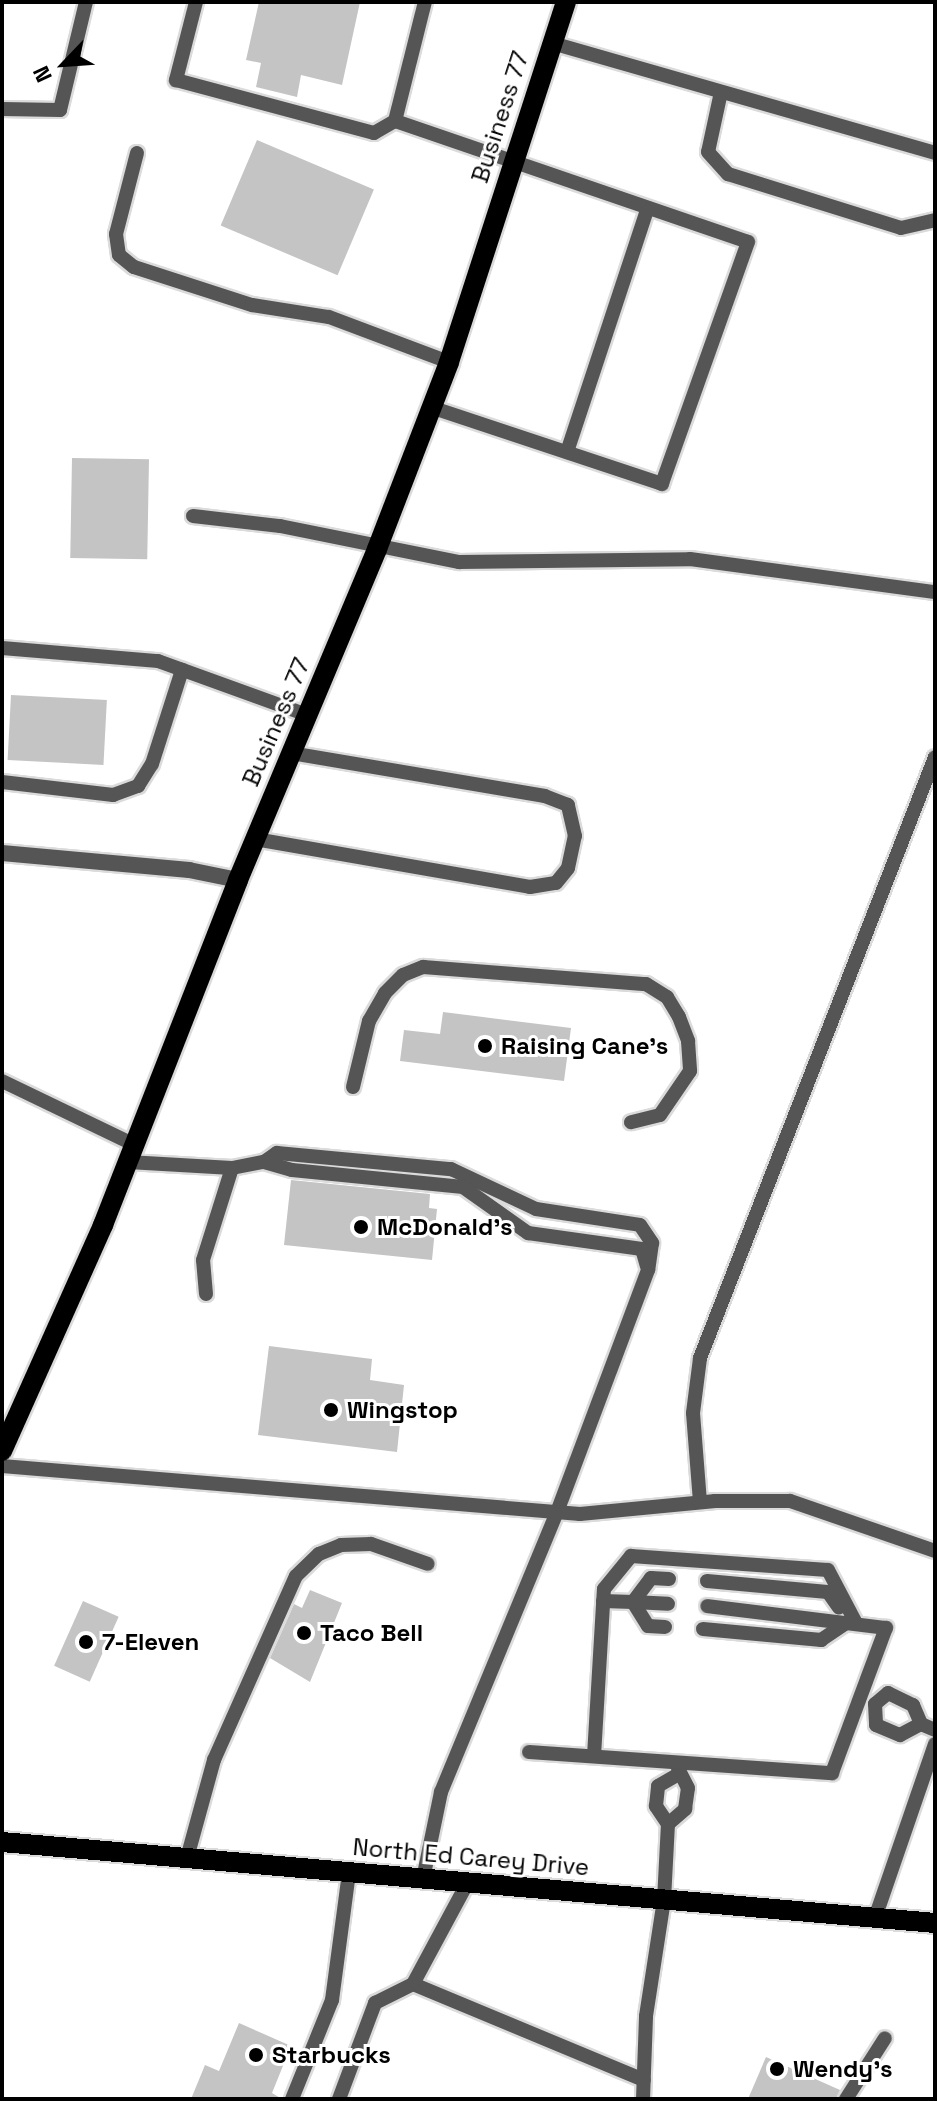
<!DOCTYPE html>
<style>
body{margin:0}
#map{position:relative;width:937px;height:2101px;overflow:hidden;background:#fff;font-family:"Space Grotesk",sans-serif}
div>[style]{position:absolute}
.building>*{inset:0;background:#c4c4c4;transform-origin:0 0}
.roads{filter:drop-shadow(2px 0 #dbdbdb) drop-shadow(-2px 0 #dbdbdb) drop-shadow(0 2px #dbdbdb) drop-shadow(0 -2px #dbdbdb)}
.lane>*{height:14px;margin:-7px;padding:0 7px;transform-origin:7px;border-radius:7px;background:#555}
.street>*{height:16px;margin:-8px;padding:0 8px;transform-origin:8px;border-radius:8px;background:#555}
.primary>*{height:20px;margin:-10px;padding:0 10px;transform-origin:10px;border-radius:10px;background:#000}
.dots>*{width:22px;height:22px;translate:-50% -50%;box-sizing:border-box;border:4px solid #fff;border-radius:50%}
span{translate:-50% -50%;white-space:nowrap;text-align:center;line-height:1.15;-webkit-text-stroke:6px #fff;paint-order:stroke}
.street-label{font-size:24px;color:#000}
.poi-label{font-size:24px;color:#000;font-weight:700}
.left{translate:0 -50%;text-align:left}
.frame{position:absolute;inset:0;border:4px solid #000;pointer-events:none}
.north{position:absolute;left:24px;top:24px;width:80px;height:80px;-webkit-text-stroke:6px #fff;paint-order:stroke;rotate:245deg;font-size:22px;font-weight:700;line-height:32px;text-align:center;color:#000}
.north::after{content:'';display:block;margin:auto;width:28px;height:36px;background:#000;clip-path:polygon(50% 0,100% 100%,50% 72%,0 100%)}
</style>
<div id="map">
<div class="building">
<div style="clip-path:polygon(259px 2px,360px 2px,342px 85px,301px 75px,297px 97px,256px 87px,261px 63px,246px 60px)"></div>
<div style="left:257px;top:140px;width:127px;height:93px;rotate:23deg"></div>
<div style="left:72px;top:458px;width:77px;height:100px;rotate:1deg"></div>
<div style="left:11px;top:695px;width:96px;height:65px;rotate:3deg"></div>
<div style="clip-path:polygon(443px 1012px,571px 1028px,564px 1081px,400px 1061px,404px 1030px,440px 1034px)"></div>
<div style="clip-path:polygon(291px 1180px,430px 1194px,429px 1208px,437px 1209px,432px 1260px,284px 1245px)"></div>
<div style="clip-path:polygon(269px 1346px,372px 1359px,370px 1380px,404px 1385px,397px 1452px,258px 1435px)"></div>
<div style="clip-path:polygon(310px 1590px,342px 1603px,310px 1682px,270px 1658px,294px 1604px,302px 1608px)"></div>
<div style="left:83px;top:1601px;width:39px;height:71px;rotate:24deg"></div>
<div style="clip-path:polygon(239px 2023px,291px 2046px,272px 2093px,282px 2099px,191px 2099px,205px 2065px,219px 2071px)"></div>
<div style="clip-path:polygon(766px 2057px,840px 2090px,836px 2099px,748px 2099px)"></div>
</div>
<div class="roads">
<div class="lane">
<div style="left:196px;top:2px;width:81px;rotate:104.4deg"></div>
<div style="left:176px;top:80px;width:205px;rotate:15deg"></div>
<div style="left:374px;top:133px;width:24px;rotate:-30deg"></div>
<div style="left:395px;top:121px;width:373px;rotate:18.9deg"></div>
<div style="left:748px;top:242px;width:257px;rotate:109.6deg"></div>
<div style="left:662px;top:484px;width:243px;rotate:-161.6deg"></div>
<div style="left:552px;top:43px;width:398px;rotate:16deg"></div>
<div style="left:721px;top:92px;width:61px;rotate:102.2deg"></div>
<div style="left:708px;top:152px;width:30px;rotate:48deg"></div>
<div style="left:728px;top:174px;width:181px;rotate:17.3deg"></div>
<div style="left:901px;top:228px;width:35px;rotate:-13deg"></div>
<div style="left:2px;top:109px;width:58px;rotate:1deg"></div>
<div style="left:60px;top:110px;width:111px;rotate:-76.5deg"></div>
<div style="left:395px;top:121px;width:123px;rotate:-75.9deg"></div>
<div style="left:137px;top:153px;width:84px;rotate:104.5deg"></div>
<div style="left:116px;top:234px;width:21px;rotate:82deg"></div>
<div style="left:119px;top:255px;width:19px;rotate:39deg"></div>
<div style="left:134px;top:267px;width:124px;rotate:17.9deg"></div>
<div style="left:252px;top:305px;width:78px;rotate:8.9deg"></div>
<div style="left:329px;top:317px;width:128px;rotate:20.6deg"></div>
<div style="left:567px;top:452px;width:255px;rotate:-71.7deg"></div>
<div style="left:193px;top:516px;width:88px;rotate:6.6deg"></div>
<div style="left:280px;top:526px;width:183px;rotate:11.4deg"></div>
<div style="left:459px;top:562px;width:231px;rotate:-0.7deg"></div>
<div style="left:690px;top:559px;width:247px;rotate:7.7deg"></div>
<div style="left:2px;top:648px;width:157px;rotate:4.8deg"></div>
<div style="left:158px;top:661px;width:158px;rotate:19.9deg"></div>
<div style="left:2px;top:782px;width:112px;rotate:6.7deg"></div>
<div style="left:113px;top:795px;width:27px;rotate:-20deg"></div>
<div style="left:138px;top:786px;width:26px;rotate:-58deg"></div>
<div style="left:152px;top:764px;width:99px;rotate:-72.3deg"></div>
<div style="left:255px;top:839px;width:279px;rotate:9.9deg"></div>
<div style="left:530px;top:887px;width:26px;rotate:-9deg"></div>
<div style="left:556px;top:883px;width:19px;rotate:-51deg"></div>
<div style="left:568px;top:868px;width:33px;rotate:-78deg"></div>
<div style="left:575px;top:836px;width:32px;rotate:-103deg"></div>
<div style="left:568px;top:805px;width:25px;rotate:-159deg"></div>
<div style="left:545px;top:796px;width:257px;rotate:-170.4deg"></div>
<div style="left:2px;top:1081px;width:148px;rotate:25.7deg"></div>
<div style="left:353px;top:1087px;width:68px;rotate:-76.4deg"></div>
<div style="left:369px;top:1021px;width:32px;rotate:-60deg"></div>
<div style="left:385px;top:993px;width:25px;rotate:-45deg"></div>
<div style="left:403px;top:975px;width:22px;rotate:-22deg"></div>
<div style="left:423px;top:967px;width:224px;rotate:4.4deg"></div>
<div style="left:646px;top:984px;width:25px;rotate:32deg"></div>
<div style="left:667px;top:997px;width:23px;rotate:59deg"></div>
<div style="left:679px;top:1017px;width:26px;rotate:69deg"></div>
<div style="left:688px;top:1041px;width:30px;rotate:86deg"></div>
<div style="left:690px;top:1071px;width:53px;rotate:124.3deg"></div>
<div style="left:660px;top:1115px;width:30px;rotate:166deg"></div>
<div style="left:128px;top:1162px;width:104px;rotate:3.3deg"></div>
<div style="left:232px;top:1168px;width:33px;rotate:-11deg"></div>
<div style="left:264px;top:1162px;width:16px;rotate:-35deg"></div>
<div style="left:277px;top:1153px;width:175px;rotate:5.3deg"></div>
<div style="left:451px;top:1169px;width:94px;rotate:25.2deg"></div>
<div style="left:536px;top:1209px;width:105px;rotate:8.7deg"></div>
<div style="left:640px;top:1225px;width:22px;rotate:56deg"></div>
<div style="left:652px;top:1243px;width:27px;rotate:98deg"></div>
<div style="left:648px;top:1270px;width:259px;rotate:110.6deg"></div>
<div style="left:557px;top:1512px;width:303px;rotate:112.5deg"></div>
<div style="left:441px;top:1792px;width:89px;rotate:101.7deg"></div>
<div style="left:264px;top:1162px;width:29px;rotate:16deg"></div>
<div style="left:292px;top:1170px;width:172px;rotate:5.7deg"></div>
<div style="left:463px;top:1187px;width:80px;rotate:35.3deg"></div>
<div style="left:528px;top:1233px;width:115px;rotate:8deg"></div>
<div style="left:642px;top:1249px;width:18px;rotate:74deg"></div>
<div style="left:206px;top:1294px;width:34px;rotate:-95deg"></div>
<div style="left:203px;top:1260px;width:96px;rotate:-72.5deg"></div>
<div style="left:2px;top:1466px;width:580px;rotate:4.75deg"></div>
<div style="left:580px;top:1514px;width:136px;rotate:-5.5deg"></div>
<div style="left:715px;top:1501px;width:75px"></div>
<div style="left:790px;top:1501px;width:153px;rotate:19deg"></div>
<div style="left:700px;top:1502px;width:89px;rotate:-94.5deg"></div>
<div style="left:693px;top:1413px;width:55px;rotate:-82.7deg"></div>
<div style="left:700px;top:1358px;width:645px;rotate:-68.64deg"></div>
<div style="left:707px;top:1581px;width:121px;rotate:5.2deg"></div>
<div style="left:828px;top:1592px;width:19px;rotate:55deg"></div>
<div style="left:603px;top:1601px;width:30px;rotate:2deg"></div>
<div style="left:633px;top:1602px;width:30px;rotate:-53deg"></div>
<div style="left:651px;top:1578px;width:18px;rotate:3deg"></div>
<div style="left:633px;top:1602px;width:28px;rotate:58deg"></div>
<div style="left:648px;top:1626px;width:17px;rotate:3deg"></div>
<div style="left:633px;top:1602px;width:35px;rotate:3deg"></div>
<div style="left:703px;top:1629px;width:119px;rotate:5.3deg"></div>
<div style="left:821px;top:1640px;width:34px;rotate:-34deg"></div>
<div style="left:875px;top:1704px;width:17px;rotate:-40deg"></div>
<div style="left:888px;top:1693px;width:28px;rotate:26deg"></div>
<div style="left:913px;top:1705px;width:21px;rotate:67deg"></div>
<div style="left:921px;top:1724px;width:15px;rotate:23deg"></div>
<div style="left:875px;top:1704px;width:21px;rotate:87deg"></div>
<div style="left:876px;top:1725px;width:26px;rotate:23deg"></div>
<div style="left:900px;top:1735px;width:24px;rotate:-28deg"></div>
<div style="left:529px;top:1752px;width:304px;rotate:4deg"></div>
<div style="left:832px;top:1773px;width:155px;rotate:-69.6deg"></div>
<div style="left:886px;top:1628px;width:180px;rotate:-173deg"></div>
<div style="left:594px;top:1756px;width:167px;rotate:-86.6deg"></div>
<div style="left:604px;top:1589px;width:43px;rotate:-50.7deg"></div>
<div style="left:631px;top:1556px;width:197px;rotate:4.1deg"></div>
<div style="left:828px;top:1570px;width:60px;rotate:62.2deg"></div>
<div style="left:668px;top:1824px;width:23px;rotate:-41deg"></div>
<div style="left:685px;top:1809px;width:21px;rotate:-82deg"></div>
<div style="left:688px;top:1788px;width:22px;rotate:-117deg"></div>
<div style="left:187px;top:1858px;width:102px;rotate:-74.6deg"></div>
<div style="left:214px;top:1760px;width:201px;rotate:-66deg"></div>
<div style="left:296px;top:1576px;width:32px;rotate:-44deg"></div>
<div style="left:319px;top:1554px;width:24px;rotate:-22deg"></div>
<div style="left:341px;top:1545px;width:30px;rotate:-2deg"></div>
<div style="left:371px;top:1544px;width:60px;rotate:19.3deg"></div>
<div style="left:875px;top:1918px;width:184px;rotate:-71deg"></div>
<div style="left:413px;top:1984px;width:250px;rotate:22.6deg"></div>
<div style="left:292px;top:2099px;width:107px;rotate:-68deg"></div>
<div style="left:332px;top:2000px;width:129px;rotate:-82.4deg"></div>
<div style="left:339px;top:2099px;width:103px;rotate:-69.4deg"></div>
<div style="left:375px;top:2003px;width:42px;rotate:-26.6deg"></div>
<div style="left:413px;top:1984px;width:116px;rotate:-61.7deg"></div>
<div style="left:643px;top:2099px;width:83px;rotate:-87.9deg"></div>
<div style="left:646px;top:2016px;width:117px;rotate:-81.2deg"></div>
<div style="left:664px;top:1900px;width:76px;rotate:-87deg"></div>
<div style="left:668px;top:1824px;width:22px;rotate:-124deg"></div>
<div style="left:656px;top:1806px;width:20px;rotate:-84deg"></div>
<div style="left:658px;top:1786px;width:22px;rotate:-30deg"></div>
<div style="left:846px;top:2099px;width:72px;rotate:-57.4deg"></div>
</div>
<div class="street">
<div style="left:2px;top:853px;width:188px;rotate:5.2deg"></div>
<div style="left:189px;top:870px;width:50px;rotate:11.5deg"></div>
</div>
<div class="primary">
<div style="left:2px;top:1451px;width:248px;rotate:-65.9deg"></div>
<div style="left:103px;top:1225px;width:370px;rotate:-68.6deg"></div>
<div style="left:238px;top:880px;width:359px;rotate:-67.2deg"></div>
<div style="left:377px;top:549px;width:200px;rotate:-68.9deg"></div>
<div style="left:449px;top:362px;width:379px;rotate:-72deg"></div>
<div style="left:2px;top:1842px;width:937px;rotate:4.96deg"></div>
</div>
</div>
<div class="dots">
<div style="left:485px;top:1046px;background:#000"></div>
<div style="left:361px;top:1227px;background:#000"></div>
<div style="left:331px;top:1410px;background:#000"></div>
<div style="left:304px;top:1633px;background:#000"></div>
<div style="left:86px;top:1642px;background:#000"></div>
<div style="left:256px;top:2055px;background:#000"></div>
<div style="left:777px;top:2069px;background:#000"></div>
</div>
<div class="street-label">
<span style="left:500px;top:117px;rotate:-72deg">Business 77</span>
<span style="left:276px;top:722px;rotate:-67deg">Business 77</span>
<span style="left:471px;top:1857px;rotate:5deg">North Ed Carey Drive</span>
</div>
<div class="poi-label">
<span class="left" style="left:501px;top:1046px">Raising Cane's</span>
<span class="left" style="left:377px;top:1227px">McDonald's</span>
<span class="left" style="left:347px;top:1410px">Wingstop</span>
<span class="left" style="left:320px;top:1633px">Taco Bell</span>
<span class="left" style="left:102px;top:1642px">7-Eleven</span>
<span class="left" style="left:272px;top:2055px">Starbucks</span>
<span class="left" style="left:793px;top:2069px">Wendy's</span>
</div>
<div class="frame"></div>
<div class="north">N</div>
</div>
